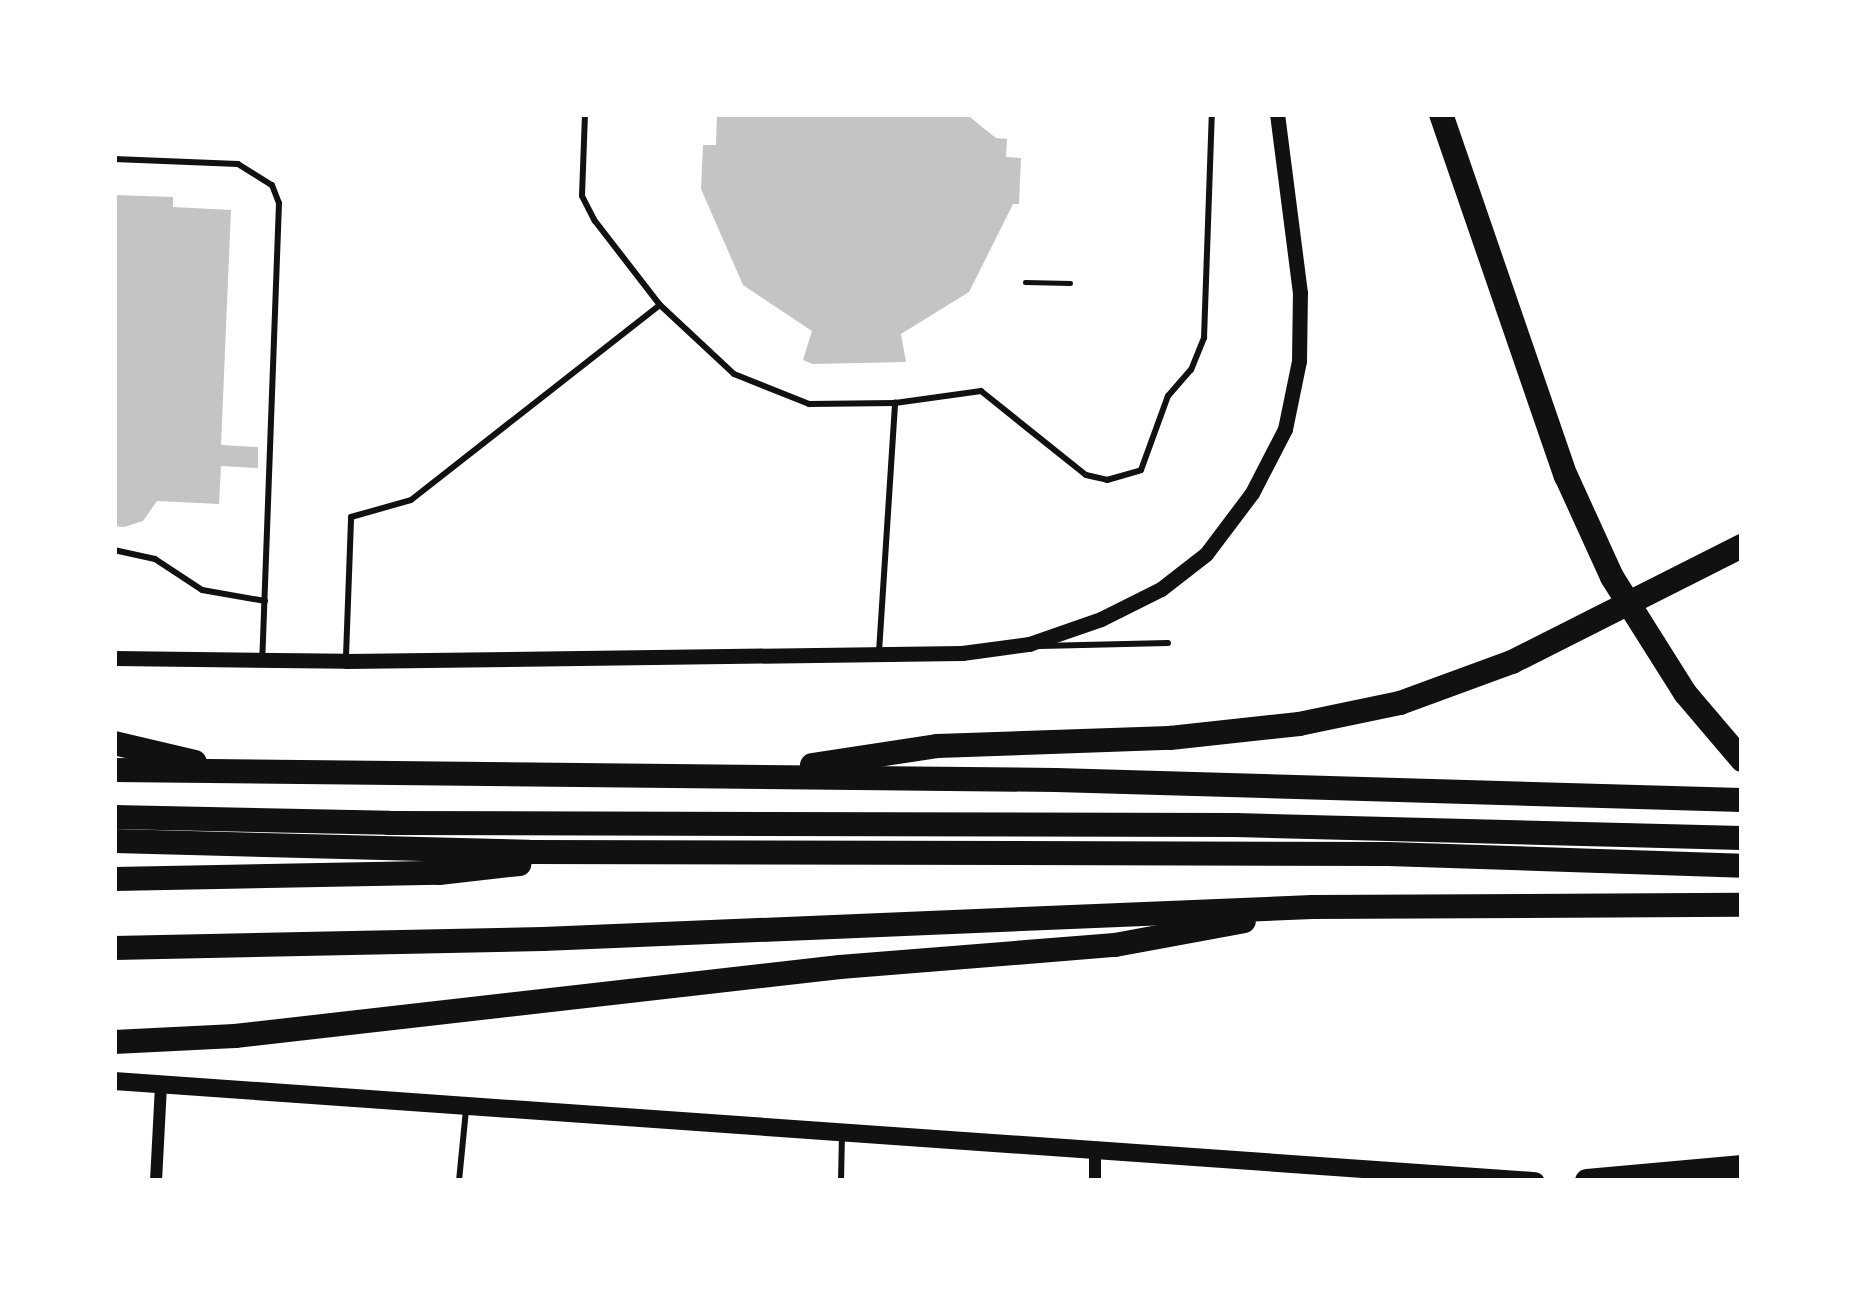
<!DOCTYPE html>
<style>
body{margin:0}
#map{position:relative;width:1856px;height:1295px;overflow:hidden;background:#fff;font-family:Signika,sans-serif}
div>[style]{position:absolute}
.building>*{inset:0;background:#c4c4c4}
.path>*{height:4.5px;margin:-2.25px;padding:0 2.25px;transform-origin:2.25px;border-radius:2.25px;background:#111}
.service>*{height:6px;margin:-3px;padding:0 3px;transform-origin:3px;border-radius:3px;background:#111}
.minor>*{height:12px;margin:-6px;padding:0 6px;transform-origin:6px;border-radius:6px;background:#111}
.tertiary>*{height:15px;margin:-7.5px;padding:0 7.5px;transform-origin:7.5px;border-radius:7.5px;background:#111}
.secondary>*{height:18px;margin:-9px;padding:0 9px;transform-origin:9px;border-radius:9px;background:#111}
.motorway>*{height:24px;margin:-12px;padding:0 12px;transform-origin:12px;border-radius:12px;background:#111}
span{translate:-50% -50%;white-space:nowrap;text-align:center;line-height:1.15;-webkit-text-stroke:10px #fff;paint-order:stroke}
.frame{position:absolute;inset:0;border:117px solid #fff;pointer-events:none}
</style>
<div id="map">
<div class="building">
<div style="clip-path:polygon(717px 114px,966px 114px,996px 138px,1007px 139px,1006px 157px,1021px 158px,1019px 204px,1013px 204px,969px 292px,901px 334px,906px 362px,813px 364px,803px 360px,812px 331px,743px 285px,701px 189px,703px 145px,716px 145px)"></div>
<div style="clip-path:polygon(114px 195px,173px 197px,173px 207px,231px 210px,221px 445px,258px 447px,258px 468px,221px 466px,219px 504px,157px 501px,143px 521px,124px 527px,114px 526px)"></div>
</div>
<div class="path">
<div style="left:1025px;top:282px;width:45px;rotate:1.3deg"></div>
</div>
<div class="service">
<div style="left:585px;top:114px;width:82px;rotate:92.1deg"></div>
<div style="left:582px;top:196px;width:28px;rotate:63deg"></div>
<div style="left:595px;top:221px;width:106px;rotate:52.3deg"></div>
<div style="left:660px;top:305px;width:101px;rotate:43deg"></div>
<div style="left:734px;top:374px;width:81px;rotate:21.8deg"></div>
<div style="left:809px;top:404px;width:86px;rotate:-0.7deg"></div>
<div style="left:895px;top:403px;width:87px;rotate:-7.9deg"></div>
<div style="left:981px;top:391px;width:134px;rotate:38.7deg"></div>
<div style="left:1086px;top:475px;width:22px;rotate:13deg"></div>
<div style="left:1107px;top:480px;width:35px;rotate:-16deg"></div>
<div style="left:1141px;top:470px;width:79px;rotate:-70deg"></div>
<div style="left:1168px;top:396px;width:35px;rotate:-49deg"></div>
<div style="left:1191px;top:370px;width:35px;rotate:-68deg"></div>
<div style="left:1204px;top:338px;width:224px;rotate:-88deg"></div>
<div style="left:114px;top:159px;width:124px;rotate:2.3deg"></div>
<div style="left:238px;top:164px;width:40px;rotate:32deg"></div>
<div style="left:272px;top:185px;width:19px;rotate:69deg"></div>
<div style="left:279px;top:203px;width:454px;rotate:92.1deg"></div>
<div style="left:114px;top:550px;width:42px;rotate:12.4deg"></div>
<div style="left:155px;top:559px;width:56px;rotate:33.4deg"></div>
<div style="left:202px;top:590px;width:64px;rotate:9.9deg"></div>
<div style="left:1040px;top:646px;width:128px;rotate:-1.3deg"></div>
<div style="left:879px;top:652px;width:250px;rotate:-86.3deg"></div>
<div style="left:346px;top:656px;width:139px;rotate:-87.9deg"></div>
<div style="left:351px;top:517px;width:62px;rotate:-15.8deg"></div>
<div style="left:411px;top:500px;width:316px;rotate:-38.1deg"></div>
<div style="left:459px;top:1181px;width:71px;rotate:-84.4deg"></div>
<div style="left:841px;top:1181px;width:46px;rotate:-88.8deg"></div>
</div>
<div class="minor">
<div style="left:156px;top:1181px;width:94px;rotate:-87deg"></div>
<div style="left:1095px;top:1181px;width:30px;rotate:-90deg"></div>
</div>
<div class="tertiary">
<div style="left:114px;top:658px;width:232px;rotate:0.7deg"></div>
<div style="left:346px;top:661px;width:616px;rotate:-0.74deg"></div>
<div style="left:962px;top:653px;width:68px;rotate:-7.7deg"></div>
<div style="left:1029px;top:644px;width:76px;rotate:-19.1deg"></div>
<div style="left:1101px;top:619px;width:67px;rotate:-26.6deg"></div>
<div style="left:1161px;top:589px;width:57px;rotate:-37.9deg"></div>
<div style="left:1206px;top:554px;width:76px;rotate:-53deg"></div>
<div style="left:1252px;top:493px;width:72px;rotate:-62.7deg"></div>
<div style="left:1285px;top:429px;width:69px;rotate:-78.4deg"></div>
<div style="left:1299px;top:361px;width:68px;rotate:-89.2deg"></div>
<div style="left:1300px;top:293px;width:180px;rotate:-97.3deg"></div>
</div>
<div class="secondary">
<div style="left:114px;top:1081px;width:1425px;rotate:4.03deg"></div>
</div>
<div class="motorway">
<div style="left:1441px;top:114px;width:383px;rotate:71deg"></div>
<div style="left:1566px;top:476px;width:111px;rotate:65.5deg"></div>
<div style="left:1612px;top:577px;width:137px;rotate:57.8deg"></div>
<div style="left:1685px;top:693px;width:88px;rotate:49.6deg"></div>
<div style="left:114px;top:743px;width:83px;rotate:13.2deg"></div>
<div style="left:812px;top:765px;width:126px;rotate:-8.6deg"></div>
<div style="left:937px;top:746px;width:233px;rotate:-2deg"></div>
<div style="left:1170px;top:738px;width:130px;rotate:-6.2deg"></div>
<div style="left:1299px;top:724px;width:103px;rotate:-11.7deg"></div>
<div style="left:1400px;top:703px;width:119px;rotate:-20.1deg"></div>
<div style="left:1512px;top:662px;width:258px;rotate:-26.8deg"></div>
<div style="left:114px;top:770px;width:942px;rotate:0.61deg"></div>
<div style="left:1056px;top:780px;width:686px;rotate:1.67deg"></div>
<div style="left:114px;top:817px;width:275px;rotate:1.2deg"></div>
<div style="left:389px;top:823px;width:846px;rotate:0.14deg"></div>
<div style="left:1235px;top:825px;width:507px;rotate:1.47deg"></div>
<div style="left:114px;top:841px;width:414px;rotate:1.5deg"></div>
<div style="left:528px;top:852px;width:860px;rotate:0.13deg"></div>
<div style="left:1388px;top:854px;width:354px;rotate:1.9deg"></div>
<div style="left:114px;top:879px;width:325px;rotate:-1.1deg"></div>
<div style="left:439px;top:873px;width:81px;rotate:-6.4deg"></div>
<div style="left:114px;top:948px;width:429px;rotate:-1.2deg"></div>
<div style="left:543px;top:939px;width:770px;rotate:-2.38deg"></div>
<div style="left:1312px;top:907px;width:430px;rotate:-0.3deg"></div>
<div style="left:114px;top:1042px;width:121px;rotate:-2.8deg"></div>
<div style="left:235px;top:1036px;width:609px;rotate:-6.51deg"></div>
<div style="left:840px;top:967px;width:276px;rotate:-4.6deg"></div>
<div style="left:1115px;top:945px;width:131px;rotate:-10.5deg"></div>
<div style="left:1587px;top:1181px;width:156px;rotate:-5.2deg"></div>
</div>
<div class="frame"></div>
</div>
